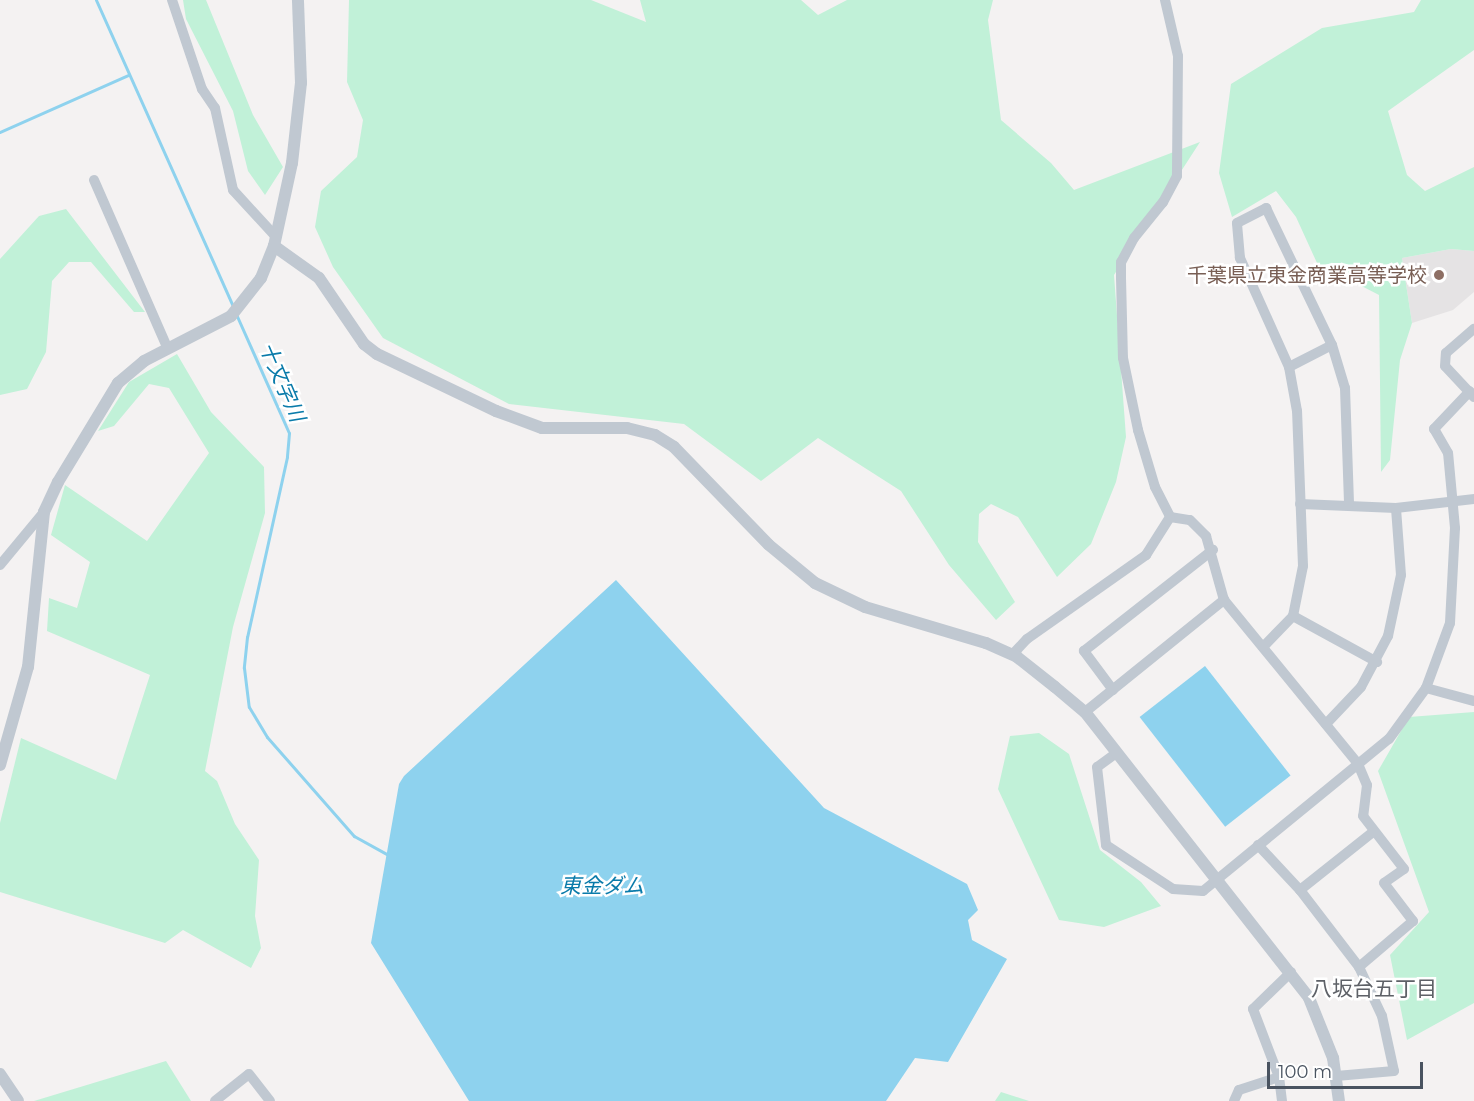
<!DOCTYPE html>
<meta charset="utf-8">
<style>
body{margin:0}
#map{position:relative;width:1474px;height:1101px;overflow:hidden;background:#f4f2f2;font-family:Montserrat,"Noto Sans JP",sans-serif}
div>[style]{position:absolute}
.education>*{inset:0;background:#e5e3e4}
.green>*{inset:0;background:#c1f1d8}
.water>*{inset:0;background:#8ed2ee;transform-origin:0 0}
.stream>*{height:3px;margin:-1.5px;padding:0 1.5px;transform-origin:1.5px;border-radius:1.5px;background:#8ed2ee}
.minor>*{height:10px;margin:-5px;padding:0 5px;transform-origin:5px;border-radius:5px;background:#c0c8d1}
.tertiary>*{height:12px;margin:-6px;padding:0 6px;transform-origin:6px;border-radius:6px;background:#c0c8d1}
.dots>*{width:16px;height:16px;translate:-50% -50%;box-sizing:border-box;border:3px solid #fff;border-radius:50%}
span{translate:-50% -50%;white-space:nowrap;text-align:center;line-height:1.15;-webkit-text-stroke:5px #fff;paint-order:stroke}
.education-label{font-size:20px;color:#785e54}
.right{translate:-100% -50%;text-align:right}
.water-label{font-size:21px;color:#0a7baa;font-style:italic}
.neighbourhood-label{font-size:21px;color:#5e6167}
.scale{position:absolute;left:1267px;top:1062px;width:156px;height:27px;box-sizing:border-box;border:3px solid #495360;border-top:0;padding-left:8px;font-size:18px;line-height:21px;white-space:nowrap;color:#495360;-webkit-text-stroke:4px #fff;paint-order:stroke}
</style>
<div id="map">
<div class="education">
<div style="clip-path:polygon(1451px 249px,1474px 251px,1474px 292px,1453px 310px,1412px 323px,1402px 258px)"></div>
</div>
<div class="green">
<div style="clip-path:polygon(183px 0,206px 0,253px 115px,283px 167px,265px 195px,248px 171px,233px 111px,186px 19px)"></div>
<div style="clip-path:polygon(349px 0,591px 0,646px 22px,640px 0,801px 0,818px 15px,847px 0,993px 0,988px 20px,1001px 120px,1051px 163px,1074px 190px,1200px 142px,1114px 275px,1126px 437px,1116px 482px,1091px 544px,1057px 577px,1018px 517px,991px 504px,979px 514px,978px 542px,1015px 602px,996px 620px,949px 565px,901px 491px,818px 438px,761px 481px,684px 424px,509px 404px,383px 338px,333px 267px,315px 227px,321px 191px,357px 157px,363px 120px,347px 82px)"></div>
<div style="clip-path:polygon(1421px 0,1474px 0,1474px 50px,1388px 111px,1407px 175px,1425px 191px,1474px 167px,1474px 251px,1451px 249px,1402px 258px,1412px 323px,1400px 360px,1390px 460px,1381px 472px,1379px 295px,1317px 263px,1296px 217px,1276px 191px,1232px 217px,1219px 173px,1231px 84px,1322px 28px,1414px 12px)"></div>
<div style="clip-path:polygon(66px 209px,145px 312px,134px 312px,91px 262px,69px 262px,52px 281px,46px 352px,27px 389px,0 395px,0 259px,39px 216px)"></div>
<div style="clip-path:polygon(177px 354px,211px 412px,264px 467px,265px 513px,233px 627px,205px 771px,217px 781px,235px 824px,259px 860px,255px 916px,261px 948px,251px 968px,183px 930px,165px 943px,0 892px,0 823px,21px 738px,116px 780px,150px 675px,47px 631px,49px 598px,77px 608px,90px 562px,51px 535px,65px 485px,147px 541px,209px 453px,169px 388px,149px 384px,114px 426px,98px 431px,129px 382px)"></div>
<div style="clip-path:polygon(1474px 712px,1474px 1003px,1407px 1040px,1390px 955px,1429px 912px,1378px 771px,1409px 717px)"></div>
<div style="clip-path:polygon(1039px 733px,1069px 754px,1100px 850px,1141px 882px,1161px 906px,1104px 927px,1059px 920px,998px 789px,1010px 736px)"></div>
<div style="clip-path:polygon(166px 1061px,191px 1101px,34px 1101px)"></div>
<div style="clip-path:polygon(1001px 1092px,1029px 1101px,995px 1101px)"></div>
</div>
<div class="water">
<div style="clip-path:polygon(616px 580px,824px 808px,967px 884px,978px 910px,968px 920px,972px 940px,1007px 959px,948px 1062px,915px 1058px,886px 1101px,469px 1101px,371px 943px,399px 784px,404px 776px)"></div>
<div style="left:1205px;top:666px;width:139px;height:83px;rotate:52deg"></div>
</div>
<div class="stream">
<div style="left:96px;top:0;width:338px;rotate:65.9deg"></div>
<div style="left:0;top:132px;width:140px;rotate:-24deg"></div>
<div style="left:236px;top:314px;width:130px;rotate:66deg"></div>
<div style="left:289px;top:433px;width:24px;rotate:95deg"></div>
<div style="left:287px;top:457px;width:184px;rotate:102.5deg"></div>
<div style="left:247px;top:637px;width:31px;rotate:96deg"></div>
<div style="left:244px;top:668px;width:39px;rotate:83deg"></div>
<div style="left:249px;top:707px;width:35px;rotate:59deg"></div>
<div style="left:267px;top:737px;width:132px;rotate:48.7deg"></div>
<div style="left:354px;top:836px;width:38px;rotate:29deg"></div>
</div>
<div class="minor">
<div style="left:172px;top:0;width:94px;rotate:71.4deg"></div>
<div style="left:202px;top:89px;width:23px;rotate:56deg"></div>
<div style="left:215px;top:108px;width:84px;rotate:77.6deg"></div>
<div style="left:233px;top:190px;width:64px;rotate:47.5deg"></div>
<div style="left:1165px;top:0;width:57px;rotate:76.9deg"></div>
<div style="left:1178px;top:56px;width:120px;rotate:90.5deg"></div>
<div style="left:1177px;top:176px;width:30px;rotate:118deg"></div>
<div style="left:1163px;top:202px;width:46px;rotate:128.9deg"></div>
<div style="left:1134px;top:238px;width:27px;rotate:118deg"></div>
<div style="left:1121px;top:262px;width:16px;rotate:90deg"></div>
<div style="left:1121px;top:278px;width:80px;rotate:88.6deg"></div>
<div style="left:1123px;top:358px;width:74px;rotate:78.2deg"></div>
<div style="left:1138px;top:430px;width:59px;rotate:73.4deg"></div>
<div style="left:1155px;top:487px;width:34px;rotate:63deg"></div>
<div style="left:94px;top:180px;width:184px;rotate:66.4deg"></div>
<div style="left:1289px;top:367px;width:48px;rotate:-27.1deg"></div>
<div style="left:1474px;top:397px;width:42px;rotate:-133.1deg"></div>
<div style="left:1445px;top:366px;width:13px;rotate:-86deg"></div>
<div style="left:1446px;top:353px;width:37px;rotate:-41deg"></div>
<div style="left:1300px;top:504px;width:96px;rotate:2.4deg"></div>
<div style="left:1396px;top:508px;width:79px;rotate:-6.6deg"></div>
<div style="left:1170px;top:517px;width:20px;rotate:9deg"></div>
<div style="left:1190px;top:520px;width:23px;rotate:45deg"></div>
<div style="left:1206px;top:536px;width:66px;rotate:74.3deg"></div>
<div style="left:1224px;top:600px;width:212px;rotate:50.7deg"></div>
<div style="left:1358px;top:764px;width:23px;rotate:67deg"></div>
<div style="left:1367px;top:785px;width:31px;rotate:97deg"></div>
<div style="left:1363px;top:816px;width:67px;rotate:52.3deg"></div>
<div style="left:1404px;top:869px;width:24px;rotate:145deg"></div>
<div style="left:1384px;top:883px;width:48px;rotate:52.7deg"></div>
<div style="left:1413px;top:921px;width:71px;rotate:139.6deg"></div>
<div style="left:0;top:565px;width:69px;rotate:-50.3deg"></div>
<div style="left:1293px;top:616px;width:96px;rotate:28.7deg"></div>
<div style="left:1263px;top:647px;width:43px;rotate:-45.9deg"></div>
<div style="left:1293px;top:616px;width:51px;rotate:-78.7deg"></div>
<div style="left:1303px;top:566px;width:155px;rotate:-92.2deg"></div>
<div style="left:1297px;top:411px;width:45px;rotate:-100.3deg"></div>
<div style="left:1289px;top:367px;width:120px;rotate:-114.2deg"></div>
<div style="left:1240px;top:258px;width:35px;rotate:-95deg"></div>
<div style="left:1237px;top:223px;width:33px;rotate:-27deg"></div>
<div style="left:1266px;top:208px;width:152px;rotate:64.3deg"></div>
<div style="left:1332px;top:345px;width:45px;rotate:73.2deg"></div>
<div style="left:1345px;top:388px;width:115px;rotate:88deg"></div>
<div style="left:1012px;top:655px;width:22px;rotate:-47deg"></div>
<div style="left:1027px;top:639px;width:146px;rotate:-35.2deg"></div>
<div style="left:1146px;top:555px;width:45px;rotate:-57.7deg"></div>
<div style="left:1426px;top:688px;width:50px;rotate:15.2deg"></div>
<div style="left:1113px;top:690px;width:49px;rotate:-126.6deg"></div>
<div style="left:1084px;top:651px;width:164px;rotate:-38.1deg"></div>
<div style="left:1085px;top:712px;width:179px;rotate:-38.9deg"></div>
<div style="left:1326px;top:724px;width:51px;rotate:-46.6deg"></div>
<div style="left:1361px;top:687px;width:58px;rotate:-62.1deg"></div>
<div style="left:1388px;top:636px;width:62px;rotate:-78deg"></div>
<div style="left:1401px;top:575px;width:67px;rotate:-94.3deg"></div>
<div style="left:1115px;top:754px;width:22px;rotate:144deg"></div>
<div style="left:1097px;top:767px;width:79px;rotate:83.4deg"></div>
<div style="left:1106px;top:845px;width:80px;rotate:33.3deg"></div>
<div style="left:1173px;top:889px;width:30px;rotate:4deg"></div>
<div style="left:1203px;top:891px;width:240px;rotate:-39.3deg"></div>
<div style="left:1389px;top:739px;width:63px;rotate:-54deg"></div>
<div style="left:1426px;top:688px;width:69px;rotate:-69.7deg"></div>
<div style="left:1450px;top:623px;width:95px;rotate:-87deg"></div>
<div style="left:1455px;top:528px;width:75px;rotate:-95.3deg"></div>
<div style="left:1448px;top:453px;width:28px;rotate:-120deg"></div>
<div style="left:1434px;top:429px;width:52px;rotate:-46.5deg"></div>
<div style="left:1258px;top:845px;width:62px;rotate:47deg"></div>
<div style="left:1300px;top:890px;width:97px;rotate:52.5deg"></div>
<div style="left:1359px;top:967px;width:54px;rotate:64.9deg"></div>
<div style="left:1382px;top:1016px;width:56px;rotate:77.7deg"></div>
<div style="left:1394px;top:1071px;width:58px;rotate:175.1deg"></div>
<div style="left:1300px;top:890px;width:93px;rotate:-38.5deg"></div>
<div style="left:215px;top:1101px;width:43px;rotate:-38.5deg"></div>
<div style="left:249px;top:1074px;width:34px;rotate:52deg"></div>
<div style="left:1234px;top:1101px;width:12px;rotate:-66deg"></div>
<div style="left:1239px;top:1090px;width:42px;rotate:-18deg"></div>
<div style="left:1282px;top:1101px;width:24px;rotate:-97deg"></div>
<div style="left:1279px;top:1077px;width:73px;rotate:-110.9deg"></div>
<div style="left:1253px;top:1009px;width:53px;rotate:-44.2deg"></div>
</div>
<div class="tertiary">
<div style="left:274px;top:246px;width:55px;rotate:35.4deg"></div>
<div style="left:319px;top:278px;width:80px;rotate:55.7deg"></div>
<div style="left:364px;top:344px;width:16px;rotate:38deg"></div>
<div style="left:377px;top:354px;width:132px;rotate:25.6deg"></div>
<div style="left:496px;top:411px;width:49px;rotate:20.3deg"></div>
<div style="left:542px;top:428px;width:85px"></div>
<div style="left:627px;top:428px;width:29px;rotate:14deg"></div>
<div style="left:655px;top:435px;width:22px;rotate:32deg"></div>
<div style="left:674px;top:447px;width:136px;rotate:45.9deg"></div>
<div style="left:769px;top:545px;width:60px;rotate:39.6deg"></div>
<div style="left:815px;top:583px;width:55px;rotate:25.6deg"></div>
<div style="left:865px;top:607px;width:126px;rotate:16.6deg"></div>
<div style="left:986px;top:643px;width:34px;rotate:24deg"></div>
<div style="left:1017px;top:657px;width:48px;rotate:38.3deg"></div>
<div style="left:1055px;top:687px;width:39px;rotate:40deg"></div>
<div style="left:1085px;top:712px;width:363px;rotate:51.9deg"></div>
<div style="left:1309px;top:998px;width:65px;rotate:68.2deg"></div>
<div style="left:1333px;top:1058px;width:43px;rotate:82.1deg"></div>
<div style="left:0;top:765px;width:102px;rotate:-74.1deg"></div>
<div style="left:28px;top:667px;width:156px;rotate:-84.1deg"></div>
<div style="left:44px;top:512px;width:33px;rotate:-65deg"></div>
<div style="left:58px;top:482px;width:116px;rotate:-58.8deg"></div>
<div style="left:118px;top:383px;width:34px;rotate:-40deg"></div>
<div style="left:144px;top:361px;width:98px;rotate:-27.3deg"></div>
<div style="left:231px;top:316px;width:48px;rotate:-51.7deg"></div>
<div style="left:261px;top:278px;width:35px;rotate:-68deg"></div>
<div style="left:274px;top:246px;width:85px;rotate:-77.8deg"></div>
<div style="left:292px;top:163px;width:81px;rotate:-83.6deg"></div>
<div style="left:301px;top:83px;width:83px;rotate:-92.1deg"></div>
<div style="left:0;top:1074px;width:32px;rotate:56deg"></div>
</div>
<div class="dots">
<div style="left:1439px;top:275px;background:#8d6e63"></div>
</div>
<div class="education-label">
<span class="right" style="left:1427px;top:275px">千葉県立東金商業高等学校</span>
</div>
<div class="water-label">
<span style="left:282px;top:382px;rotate:67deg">十文字川</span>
<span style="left:602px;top:886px">東金ダム</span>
</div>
<div class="neighbourhood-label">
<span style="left:1374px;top:989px">八坂台五丁目</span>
</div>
<div class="scale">100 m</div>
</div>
